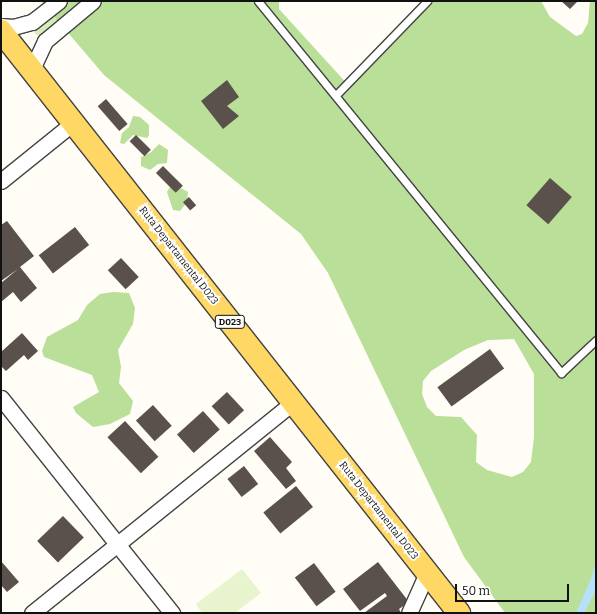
<!DOCTYPE html>
<style>
body{margin:0}
#map{position:relative;width:597px;height:614px;overflow:hidden;background:#fffdf5;font-family:Bitter,serif}
div>[style]{position:absolute}
.green>*{inset:0;background:#d6edba}
.forest>*{inset:0;background:#b9df98}
.pitch>*{inset:0;background:#e7f4cd}
.water>*{inset:0;background:#b5e2fa}
.building>*{inset:0;background:#5a514c;transform-origin:0 0}
.roads{filter:drop-shadow(1px 0 #444) drop-shadow(-1px 0 #444) drop-shadow(0 1px #444) drop-shadow(0 -1px #444)}
.service>*{height:7px;margin:-3.5px;padding:0 3.5px;transform-origin:3.5px;border-radius:3.5px;background:#fff}
.minor>*{height:15px;margin:-7.5px;padding:0 7.5px;transform-origin:7.5px;border-radius:7.5px;background:#fff}
.primary>*{height:22px;margin:-11px;padding:0 11px;transform-origin:11px;border-radius:11px;background:#ffd765}
span{translate:-50% -50%;white-space:nowrap;text-align:center;line-height:1.15;-webkit-text-stroke:4px #fff;paint-order:stroke}
.shield-label span{padding:1px 3px;background:#fff;border:1px solid;border-radius:3px;-webkit-text-stroke-width:0}
.shield-label{font-size:9px;color:#111;font-weight:700}
.street-label{font-size:10px;color:#111}
.frame{position:absolute;inset:0;border:2px solid #111;pointer-events:none}
.scale{position:absolute;left:455px;top:584px;width:114px;height:18px;box-sizing:border-box;border:2px solid #111;border-top:0;padding-left:5px;font-size:12px;line-height:14px;white-space:nowrap;color:#111;-webkit-text-stroke:3px #fff;paint-order:stroke}
</style>
<div id="map">
<div class="green">
<div style="clip-path:polygon(68px 1px,83px 1px,41px 35px,37px 35px,34px 32px,35px 28px)"></div>
</div>
<div class="forest">
<div style="clip-path:polygon(evenodd,41px 1px,279px 1px,279px 9px,350px 87px,424px 1px,541px 1px,550px 17px,576px 36px,582px 34px,588px 23px,590px 1px,596px 1px,596px 613px,505px 613px,464px 557px,328px 273px,301px 234px,104px 75px,41px 1px,514px 339px,534px 374px,534px 437px,531px 462px,523px 472px,512px 477px,487px 470px,476px 462px,477px 435px,461px 417px,436px 416px,427px 407px,422px 394px,423px 381px,431px 371px,464px 350px,488px 340px,514px 339px)"></div>
<div style="clip-path:polygon(133px 116px,140px 117px,149px 125px,149px 135px,147px 138px,133px 135px,124px 144px,120px 143px,122px 133px,129px 127px)"></div>
<div style="clip-path:polygon(159px 144px,168px 150px,167px 163px,158px 164px,150px 170px,141px 166px,141px 157px,150px 153px)"></div>
<div style="clip-path:polygon(177px 186px,188px 192px,187px 202px,180px 211px,173px 210px,167px 192px,170px 187px)"></div>
<div style="clip-path:polygon(113px 292px,129px 293px,135px 308px,133px 324px,118px 350px,121px 367px,119px 383px,133px 401px,130px 414px,110px 424px,93px 427px,76px 413px,73px 407px,99px 392px,92px 375px,44px 357px,42px 351px,47px 337px,78px 320px,87px 305px,100px 294px)"></div>
</div>
<div class="pitch">
<div style="clip-path:polygon(242px 569px,261px 593px,235px 613px,202px 613px,196px 604px)"></div>
</div>
<div class="water">
<div style="clip-path:polygon(596px 561px,596px 590px,584px 613px,576px 613px,591px 579px)"></div>
</div>
<div class="building">
<div style="clip-path:polygon(561px 1px,578px 1px,570px 9px)"></div>
<div style="clip-path:polygon(227px 80px,239px 97px,227px 106px,239px 116px,223px 129px,201px 101px)"></div>
<div style="left:106px;top:99px;width:33px;height:11px;rotate:49deg"></div>
<div style="left:136px;top:135px;width:21px;height:9px;rotate:45deg"></div>
<div style="left:163px;top:166px;width:28px;height:10px;rotate:45deg"></div>
<div style="left:550px;top:178px;width:29px;height:36px;rotate:41deg"></div>
<div style="left:189px;top:197px;width:11px;height:8px;rotate:49deg"></div>
<div style="clip-path:polygon(7px 221px,34px 256px,20px 267px,37px 288px,21px 302px,13px 292px,1px 302px,1px 283px,18px 269px,1px 281px,1px 225px)"></div>
<div style="left:75px;top:227px;width:23px;height:46px;rotate:52deg"></div>
<div style="left:121px;top:258px;width:26px;height:18px;rotate:47deg"></div>
<div style="clip-path:polygon(22px 333px,38px 351px,28px 360px,24px 355px,6px 371px,1px 366px,1px 352px)"></div>
<div style="left:490px;top:349px;width:24px;height:65px;rotate:54deg"></div>
<div style="left:227px;top:392px;width:25px;height:21px;rotate:47deg"></div>
<div style="left:153px;top:405px;width:28px;height:23px;rotate:48deg"></div>
<div style="left:203px;top:411px;width:25px;height:35px;rotate:48deg"></div>
<div style="left:125px;top:421px;width:49px;height:24px;rotate:47deg"></div>
<div style="clip-path:polygon(270px 437px,292px 462px,286px 468px,296px 481px,286px 489px,254px 451px)"></div>
<div style="left:244px;top:466px;width:23px;height:21px;rotate:52deg"></div>
<div style="left:296px;top:486px;width:27px;height:42px;rotate:51deg"></div>
<div style="left:63px;top:516px;width:30px;height:36px;rotate:46deg"></div>
<div style="clip-path:polygon(1px 561px,19px 582px,7px 592px,1px 585px)"></div>
<div style="clip-path:polygon(378px 562px,409px 602px,399px 609px,401px 613px,364px 613px,387px 596px,385px 593px,360px 611px,343px 589px)"></div>
<div style="left:314px;top:563px;width:36px;height:24px;rotate:53deg"></div>
</div>
<div class="roads">
<div class="service">
<div style="left:258px;top:1px;width:480px;rotate:50.8deg"></div>
<div style="left:561px;top:373px;width:48px;rotate:-43.3deg"></div>
<div style="left:336px;top:95px;width:131px;rotate:-45.9deg"></div>
</div>
<div class="minor">
<div style="left:1px;top:26px;width:12px;rotate:5deg"></div>
<div style="left:13px;top:27px;width:20px;rotate:-15deg"></div>
<div style="left:32px;top:22px;width:34px;rotate:-38deg"></div>
<div style="left:32px;top:69px;width:31px;rotate:-65deg"></div>
<div style="left:45px;top:41px;width:62px;rotate:-39.8deg"></div>
<div style="left:1px;top:181px;width:94px;rotate:-38.9deg"></div>
<div style="left:1px;top:398px;width:275px;rotate:51.5deg"></div>
<div style="left:32px;top:613px;width:334px;rotate:-38.9deg"></div>
<div style="left:409px;top:613px;width:44px;rotate:-65.8deg"></div>
</div>
<div class="primary">
<div style="left:1px;top:31px;width:741px;rotate:51.8deg"></div>
</div>
</div>
<div class="shield-label">
<span style="left:230px;top:322px">D023</span>
</div>
<div class="street-label">
<span style="left:178px;top:256px;rotate:52deg">Ruta Departamental D023</span>
<span style="left:378px;top:511px;rotate:52deg">Ruta Departamental D023</span>
</div>
<div class="frame"></div>
<div class="scale">50 m</div>
</div>
